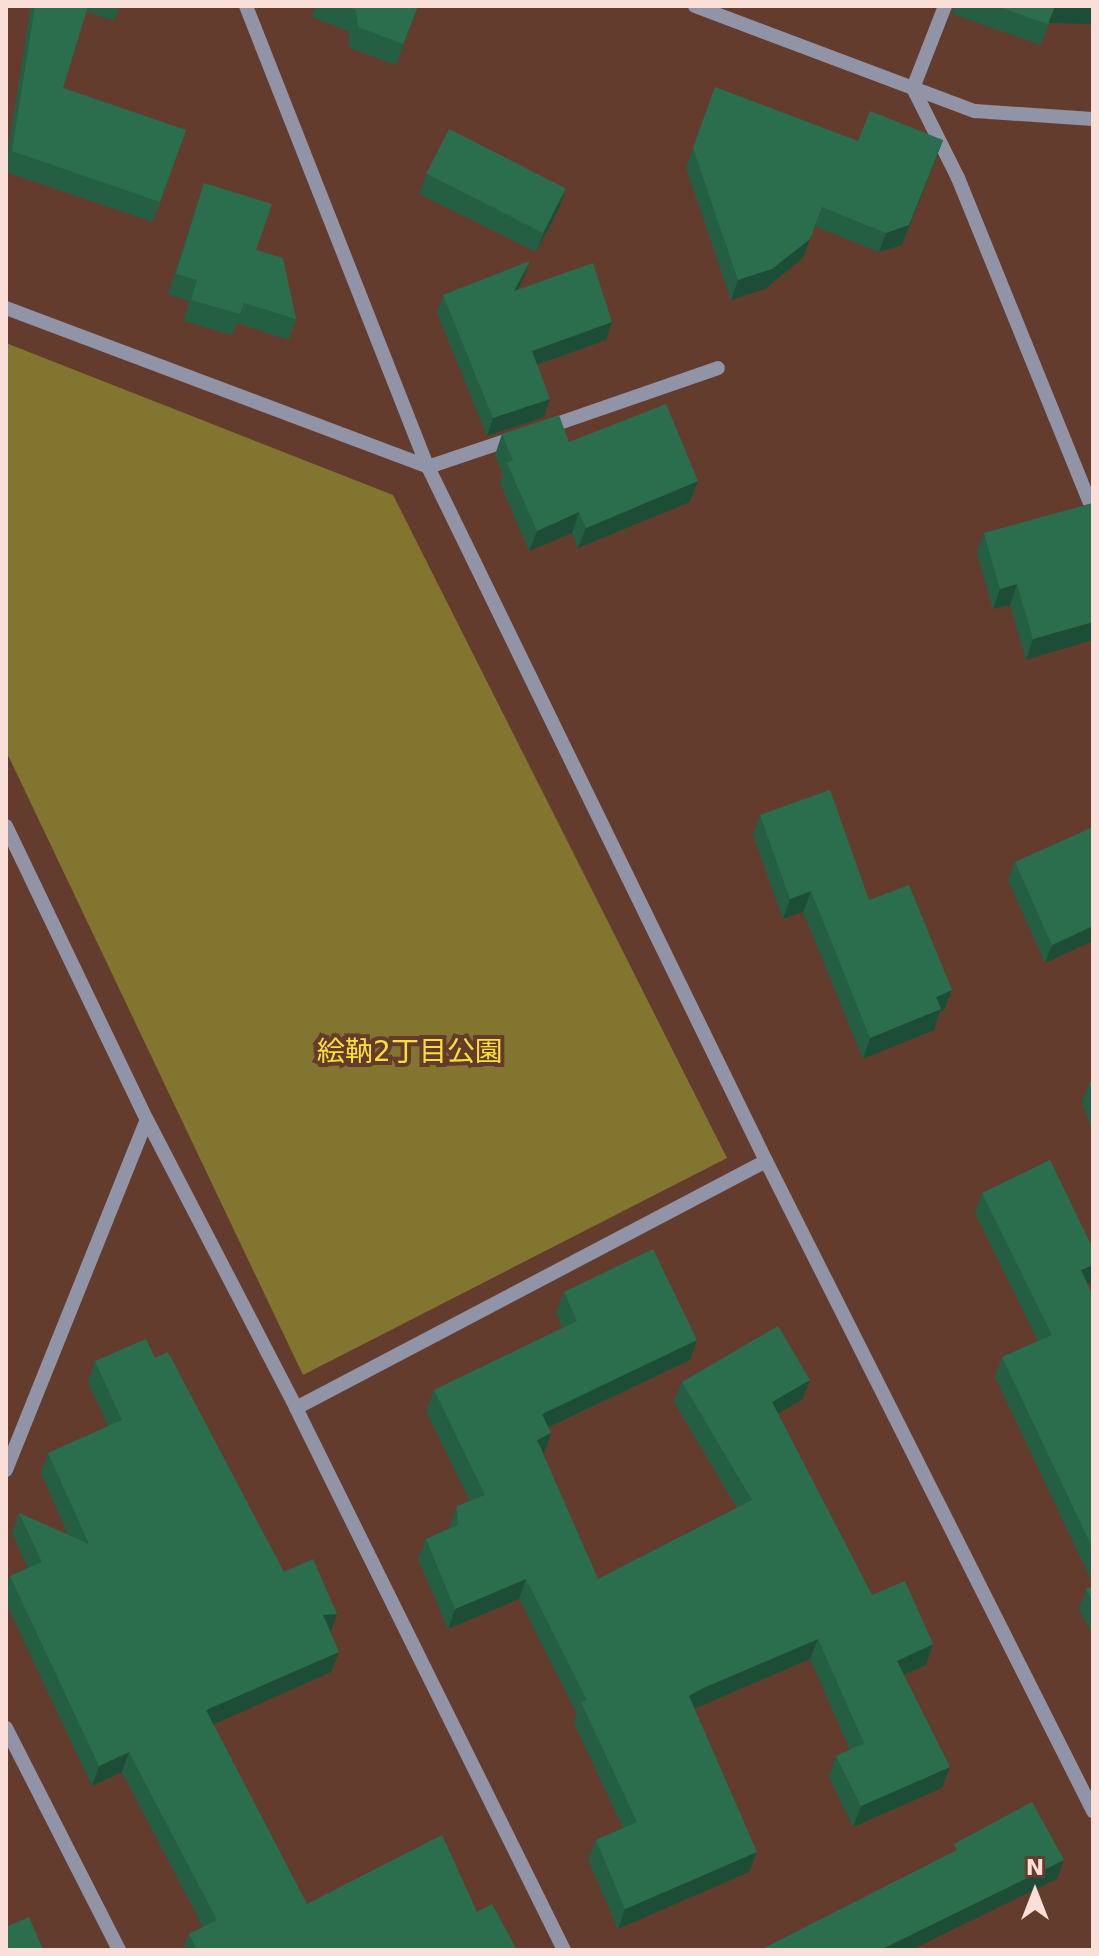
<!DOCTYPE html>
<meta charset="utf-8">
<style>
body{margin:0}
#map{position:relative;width:1099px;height:1956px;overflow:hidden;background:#643c2e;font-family:"DejaVu Sans","Noto Sans JP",sans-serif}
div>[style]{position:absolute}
.green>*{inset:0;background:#81752f}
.minor>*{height:14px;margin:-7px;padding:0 7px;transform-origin:7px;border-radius:7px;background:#9193a6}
.wall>*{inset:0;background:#255f43}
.shaded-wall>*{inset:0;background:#1e4d37}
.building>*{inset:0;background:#2b6e4e;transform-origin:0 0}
span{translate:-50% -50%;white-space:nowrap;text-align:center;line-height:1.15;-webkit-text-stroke:8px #643c2e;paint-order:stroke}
.park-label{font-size:28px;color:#fae036}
.frame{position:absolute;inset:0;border:8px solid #f9dfd7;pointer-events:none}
.north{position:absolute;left:995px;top:1852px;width:80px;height:80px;-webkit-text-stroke:6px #643c2e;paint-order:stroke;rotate:0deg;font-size:22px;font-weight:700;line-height:32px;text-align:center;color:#f9dfd7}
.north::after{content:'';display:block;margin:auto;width:28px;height:36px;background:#f9dfd7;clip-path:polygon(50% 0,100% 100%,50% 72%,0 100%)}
</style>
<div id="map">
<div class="green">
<div style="clip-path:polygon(6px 343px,393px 495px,727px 1158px,303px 1375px,6px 751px)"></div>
</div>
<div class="minor">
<div style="left:246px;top:6px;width:496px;rotate:68.5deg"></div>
<div style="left:428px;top:467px;width:772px;rotate:64.03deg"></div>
<div style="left:766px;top:1161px;width:728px;rotate:63.29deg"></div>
<div style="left:695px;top:6px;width:299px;rotate:20.6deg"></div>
<div style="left:975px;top:111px;width:118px;rotate:3.9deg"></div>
<div style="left:945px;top:6px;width:88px;rotate:111.3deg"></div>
<div style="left:913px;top:88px;width:101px;rotate:63.4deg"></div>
<div style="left:958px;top:178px;width:359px;rotate:67.9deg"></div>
<div style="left:6px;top:308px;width:451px;rotate:20.6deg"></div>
<div style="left:428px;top:467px;width:94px;rotate:-18.6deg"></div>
<div style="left:545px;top:428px;width:183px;rotate:-19.1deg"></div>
<div style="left:6px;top:826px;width:326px;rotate:64.4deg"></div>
<div style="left:147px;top:1120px;width:324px;rotate:62.6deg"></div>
<div style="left:296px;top:1408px;width:605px;rotate:63.69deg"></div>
<div style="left:296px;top:1408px;width:531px;rotate:-27.72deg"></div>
<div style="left:6px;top:1470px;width:377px;rotate:-68.1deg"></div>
<div style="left:6px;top:1728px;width:249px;rotate:63deg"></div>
</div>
<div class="wall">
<div style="clip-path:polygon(31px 6px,120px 6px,114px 21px,86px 11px,63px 88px,186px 130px,153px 222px,6px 172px,6px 163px)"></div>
<div style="clip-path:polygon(316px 6px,418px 6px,396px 65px,350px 48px,348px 31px,312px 17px)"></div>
<div style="clip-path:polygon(954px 6px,1093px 6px,1049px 23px,1041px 45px,953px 14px)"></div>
<div style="clip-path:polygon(715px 87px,858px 141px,943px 140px,902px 245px,879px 252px,814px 226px,803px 258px,765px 289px,731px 300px,686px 168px)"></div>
<div style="clip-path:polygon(427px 174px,566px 188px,559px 208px,536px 252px,419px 194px)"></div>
<div style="clip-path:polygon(204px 183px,256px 250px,296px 319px,289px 340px,237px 323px,232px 335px,184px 321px,189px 301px,168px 294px)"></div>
<div style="clip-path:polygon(530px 261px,517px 290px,606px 340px,537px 365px,544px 417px,487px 436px,437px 313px,443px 295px)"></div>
<div style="clip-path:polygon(502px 434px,569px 442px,698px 481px,690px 502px,578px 548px,572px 533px,529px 551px,500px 483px,503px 474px,495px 455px)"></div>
<div style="clip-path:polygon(1093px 503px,1026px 660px,1010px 605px,993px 609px,977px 553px,984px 533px)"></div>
<div style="clip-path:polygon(760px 815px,869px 900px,952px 990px,944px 1010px,940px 1012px,934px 1030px,863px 1059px,803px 912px,783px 919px,753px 835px)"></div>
<div style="clip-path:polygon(1015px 862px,1093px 941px,1045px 963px,1008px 880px)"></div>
<div style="clip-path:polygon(1093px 1081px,1093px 1134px,1082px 1102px,1089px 1083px)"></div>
<div style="clip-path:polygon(982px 1193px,1093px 1249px,1093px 1279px,1092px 1282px,1087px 1284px,1093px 1296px,1093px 1584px,995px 1377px,1002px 1357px,1038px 1341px,975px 1213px)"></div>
<div style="clip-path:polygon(564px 1292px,697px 1340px,690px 1360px,548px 1428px,543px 1454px,598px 1579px,737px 1508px,674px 1402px,682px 1382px,810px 1380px,802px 1400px,778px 1414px,872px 1595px,933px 1644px,926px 1665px,904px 1675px,942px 1788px,853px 1827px,829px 1777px,836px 1756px,850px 1750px,810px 1659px,694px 1709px,749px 1872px,618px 1929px,588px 1860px,596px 1840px,623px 1828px,574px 1723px,577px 1714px,519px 1599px,448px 1629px,418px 1559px,426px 1539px,449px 1528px,457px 1506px,470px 1501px,426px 1411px,434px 1390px,563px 1328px,556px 1313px)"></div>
<div style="clip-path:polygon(155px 1358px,284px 1572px,337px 1614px,330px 1633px,331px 1672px,213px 1724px,307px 1904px,477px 1912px,517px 1950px,183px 1950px,189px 1934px,203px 1927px,122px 1772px,92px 1786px,6px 1603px,6px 1586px,10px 1576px,28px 1568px,12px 1533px,19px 1513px,68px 1535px,41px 1473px,48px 1453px,108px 1426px,88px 1382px,95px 1361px)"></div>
<div style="clip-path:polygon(1093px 1586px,1093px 1636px,1079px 1609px,1086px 1589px)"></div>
</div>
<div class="shaded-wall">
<div style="clip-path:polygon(1055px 6px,1093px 6px,1093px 24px,1048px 23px)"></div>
<div style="clip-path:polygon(943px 140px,902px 245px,879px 252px,886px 233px)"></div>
<div style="clip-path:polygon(566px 188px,559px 208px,536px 252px,544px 232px)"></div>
<div style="clip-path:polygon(822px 207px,803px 258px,765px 289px,731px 300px,738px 280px)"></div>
<div style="clip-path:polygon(530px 261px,523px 279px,508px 309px,514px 291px)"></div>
<div style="clip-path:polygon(612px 322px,606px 340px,525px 369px,532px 351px)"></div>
<div style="clip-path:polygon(550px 399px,544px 417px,487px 436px,493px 418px)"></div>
<div style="clip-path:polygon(698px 481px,690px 502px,578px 548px,586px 528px)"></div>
<div style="clip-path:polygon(579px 512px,572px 533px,529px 551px,537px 531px)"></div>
<div style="clip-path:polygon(1017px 584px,1010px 605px,993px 609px,1000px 589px)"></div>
<div style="clip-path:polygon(1093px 622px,1093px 640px,1026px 660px,1033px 639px)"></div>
<div style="clip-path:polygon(811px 891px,803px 912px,783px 919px,790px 899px)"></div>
<div style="clip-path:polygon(1093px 926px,1093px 941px,1045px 963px,1052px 945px)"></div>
<div style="clip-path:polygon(952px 990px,944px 1010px,940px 1012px,934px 1030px,863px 1059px,870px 1038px,936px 997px)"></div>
<div style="clip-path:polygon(1093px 1265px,1092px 1282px,1074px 1290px,1081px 1270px)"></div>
<div style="clip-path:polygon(697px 1340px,690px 1360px,534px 1434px,542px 1414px)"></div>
<div style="clip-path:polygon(810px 1380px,802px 1400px,764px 1422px,772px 1402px)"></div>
<div style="clip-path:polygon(551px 1433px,544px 1454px,537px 1440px)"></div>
<div style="clip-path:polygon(526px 1579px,519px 1599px,448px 1629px,455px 1609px)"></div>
<div style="clip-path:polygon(337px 1614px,330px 1635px,323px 1615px)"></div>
<div style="clip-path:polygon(818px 1639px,810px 1659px,694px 1709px,689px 1696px,701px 1689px)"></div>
<div style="clip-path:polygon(933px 1644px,926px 1665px,890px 1681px,897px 1661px)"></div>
<div style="clip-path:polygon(339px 1652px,331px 1672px,199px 1731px,206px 1710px)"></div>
<div style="clip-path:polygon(129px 1752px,122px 1772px,92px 1786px,99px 1766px)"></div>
<div style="clip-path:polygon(950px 1767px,942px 1788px,853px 1827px,861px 1806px)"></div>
<div style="clip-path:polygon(757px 1852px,749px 1872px,618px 1929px,625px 1909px)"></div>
<div style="clip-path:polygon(1064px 1860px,1057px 1879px,911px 1950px,880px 1950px)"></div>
</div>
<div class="building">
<div style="clip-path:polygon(35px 6px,88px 6px,63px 88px,186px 130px,160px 202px,12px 151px)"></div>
<div style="clip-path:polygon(345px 6px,418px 6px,403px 44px,358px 27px,356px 10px)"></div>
<div style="clip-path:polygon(996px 6px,1055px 6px,1048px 24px)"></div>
<div style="clip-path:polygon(715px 87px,858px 141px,870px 111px,943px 140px,909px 225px,886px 233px,822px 207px,810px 239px,772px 269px,738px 280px,693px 148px)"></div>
<div style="left:449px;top:129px;width:131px;height:50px;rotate:27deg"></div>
<div style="clip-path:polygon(204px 183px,272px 204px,256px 250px,283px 258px,296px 319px,244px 303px,240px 314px,191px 300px,197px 280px,176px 274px)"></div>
<div style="clip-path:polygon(530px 261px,514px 291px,593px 263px,612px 322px,532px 351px,550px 399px,493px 418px,443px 295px)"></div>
<div style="clip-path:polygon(666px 404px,698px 481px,586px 528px,579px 512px,537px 531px,507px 463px,513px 460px,502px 434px,559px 415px,569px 442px)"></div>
<div style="clip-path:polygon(1093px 503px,1093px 622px,1033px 639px,1017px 584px,1000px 589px,984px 533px)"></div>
<div style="clip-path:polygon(830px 790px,869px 900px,909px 885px,952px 990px,936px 997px,941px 1009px,870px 1038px,811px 891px,790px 899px,760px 815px)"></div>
<div style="clip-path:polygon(1093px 827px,1093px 926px,1052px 945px,1015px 862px)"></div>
<div style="clip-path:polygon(1093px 1081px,1093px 1094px,1089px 1083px)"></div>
<div style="clip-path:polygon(1050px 1160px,1093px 1249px,1093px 1265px,1081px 1270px,1093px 1296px,1093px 1549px,1002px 1357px,1052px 1335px,982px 1193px)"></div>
<div style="clip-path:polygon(653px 1249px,697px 1340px,542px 1414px,551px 1433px,537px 1440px,598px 1579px,752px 1500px,682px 1382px,778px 1326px,810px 1380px,772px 1402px,872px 1595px,905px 1581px,933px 1644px,897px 1661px,950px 1767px,861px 1806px,836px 1756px,864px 1743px,818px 1639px,701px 1689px,689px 1696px,757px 1852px,625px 1909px,596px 1840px,637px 1822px,581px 1702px,587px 1700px,526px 1579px,455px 1609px,426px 1539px,458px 1525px,457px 1506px,485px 1495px,434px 1390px,577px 1321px,564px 1292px)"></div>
<div style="clip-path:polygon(146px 1339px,155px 1358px,168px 1352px,284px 1572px,313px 1559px,337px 1614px,323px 1615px,339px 1652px,206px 1710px,307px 1904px,442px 1835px,477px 1912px,492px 1904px,517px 1950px,197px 1950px,189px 1934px,217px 1920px,129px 1752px,99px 1766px,10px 1576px,42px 1562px,19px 1513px,89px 1544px,48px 1453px,122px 1420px,95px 1361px)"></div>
<div style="clip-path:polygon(1093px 1586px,1093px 1602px,1086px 1589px)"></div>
<div style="clip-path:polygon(1032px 1802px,1064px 1860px,880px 1950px,760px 1950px,957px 1850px,954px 1844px)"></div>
<div style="clip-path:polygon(29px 1917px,43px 1950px,6px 1950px,6px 1927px)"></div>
</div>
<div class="park-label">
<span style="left:410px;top:1052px">絵靹2丁目公園</span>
</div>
<div class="frame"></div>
<div class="north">N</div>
</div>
